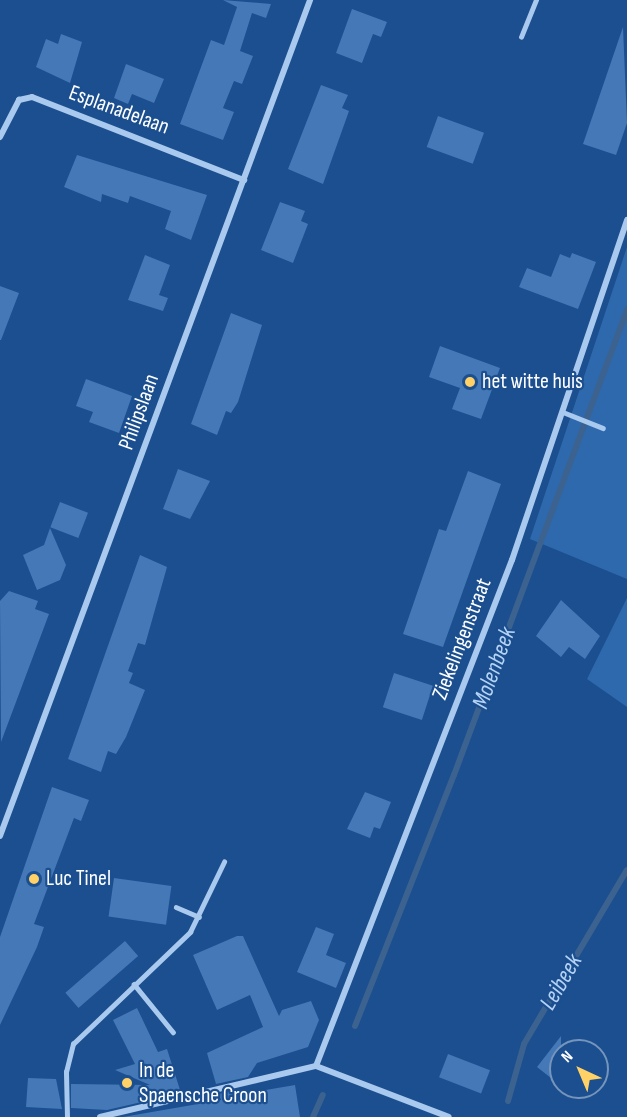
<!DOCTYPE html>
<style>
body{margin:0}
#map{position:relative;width:627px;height:1117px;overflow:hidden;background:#1b4f8f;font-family:"Sofia Sans Condensed",sans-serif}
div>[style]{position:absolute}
.green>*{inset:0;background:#2e69ad}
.stream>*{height:6px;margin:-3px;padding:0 3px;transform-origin:3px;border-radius:3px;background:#3c6290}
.building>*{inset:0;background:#4478b7;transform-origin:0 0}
.service>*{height:4.5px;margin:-2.25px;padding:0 2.25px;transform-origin:2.25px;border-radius:2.25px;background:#a9c9ee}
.minor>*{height:6px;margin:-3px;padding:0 3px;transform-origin:3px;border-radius:3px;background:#a9c9ee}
.dots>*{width:16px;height:16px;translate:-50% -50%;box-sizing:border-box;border:3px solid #1b4f8f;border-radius:50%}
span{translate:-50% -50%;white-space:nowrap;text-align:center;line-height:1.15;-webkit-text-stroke:4.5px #1b4f8f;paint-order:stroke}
.street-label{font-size:22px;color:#fff}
.poi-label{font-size:22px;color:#fff}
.left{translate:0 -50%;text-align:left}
.water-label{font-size:24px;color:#b5d3f5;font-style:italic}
.north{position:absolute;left:549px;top:1039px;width:60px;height:60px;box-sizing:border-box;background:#1b4f8f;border:2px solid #7695bc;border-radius:50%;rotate:316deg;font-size:16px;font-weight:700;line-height:24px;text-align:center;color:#fff}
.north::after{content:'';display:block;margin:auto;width:21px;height:27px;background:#ffd166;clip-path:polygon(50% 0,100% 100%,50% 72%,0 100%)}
</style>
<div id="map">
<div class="green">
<div style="clip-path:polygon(627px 247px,627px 579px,530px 539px)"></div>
<div style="clip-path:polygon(627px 598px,627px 707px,587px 679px)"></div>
</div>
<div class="stream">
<div style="left:355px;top:1026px;width:270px;rotate:-68.5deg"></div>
<div style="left:454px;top:775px;width:497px;rotate:-69.6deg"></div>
<div style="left:508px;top:1101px;width:59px;rotate:-74.3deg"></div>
<div style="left:524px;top:1044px;width:202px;rotate:-59.4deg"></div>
<div style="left:313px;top:1117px;width:24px;rotate:-66deg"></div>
</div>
<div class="building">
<div style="clip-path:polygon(223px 0,271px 4px,266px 18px,252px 13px,240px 51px,253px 56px,242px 84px,234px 81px,223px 108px,234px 112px,223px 140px,180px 124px,211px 40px,224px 45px,237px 7px)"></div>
<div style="clip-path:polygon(352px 9px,387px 22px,381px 37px,373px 34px,362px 63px,336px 53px)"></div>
<div style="clip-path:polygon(623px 27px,627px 123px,616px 155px,583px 144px)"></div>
<div style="clip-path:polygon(61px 34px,82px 42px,70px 83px,36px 67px,46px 39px,58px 44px)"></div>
<div style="clip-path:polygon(126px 64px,164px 79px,154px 103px,132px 94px,128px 104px,114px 98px)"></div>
<div style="clip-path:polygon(321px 85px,348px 95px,342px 108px,349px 111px,323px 184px,288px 169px)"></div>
<div style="left:438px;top:116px;width:49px;height:33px;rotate:20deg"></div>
<div style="clip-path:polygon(77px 155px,207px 195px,191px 240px,165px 229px,171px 211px,130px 196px,128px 203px,102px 194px,101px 202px,64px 187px)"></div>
<div style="clip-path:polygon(280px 202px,305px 211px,301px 221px,308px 224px,293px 263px,261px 250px)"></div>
<div style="clip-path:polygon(572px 253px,596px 262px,578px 309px,519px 287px,527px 268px,551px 277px,560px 254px,570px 258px)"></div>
<div style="clip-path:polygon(145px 255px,170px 265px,159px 295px,168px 298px,163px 311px,128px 300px)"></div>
<div style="clip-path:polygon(0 286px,19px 293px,1px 340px,0 340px)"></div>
<div style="clip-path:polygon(231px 313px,262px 325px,238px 402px,231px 413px,226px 411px,217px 435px,191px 424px)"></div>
<div style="clip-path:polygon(440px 346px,500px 368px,481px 419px,452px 409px,460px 388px,429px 377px)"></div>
<div style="clip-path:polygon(86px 379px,132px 396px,119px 433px,89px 422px,93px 412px,76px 406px)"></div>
<div style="clip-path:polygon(178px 469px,210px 481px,190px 519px,163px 509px)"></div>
<div style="clip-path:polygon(468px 471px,501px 484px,443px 647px,403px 634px,439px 529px,446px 531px)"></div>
<div style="left:60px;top:502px;width:30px;height:27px;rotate:21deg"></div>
<div style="clip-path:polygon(50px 528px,66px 565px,60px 580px,37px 590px,23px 555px,44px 545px)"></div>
<div style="clip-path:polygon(140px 555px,167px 567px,145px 645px,138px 643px,128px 671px,133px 673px,129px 683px,145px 690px,126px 737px,116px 754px,108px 751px,101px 772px,68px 759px)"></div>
<div style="clip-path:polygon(9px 591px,38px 601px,35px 609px,49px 614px,1px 742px,0 601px)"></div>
<div style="clip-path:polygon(561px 600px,600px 636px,585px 659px,569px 647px,561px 657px,536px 636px)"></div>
<div style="left:394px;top:673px;width:41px;height:36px;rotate:18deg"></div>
<div style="clip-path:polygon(52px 787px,89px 800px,81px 821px,74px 818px,34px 924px,44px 927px,37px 947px,0 1025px,0 937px)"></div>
<div style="clip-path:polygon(365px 792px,391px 802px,380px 829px,374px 827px,370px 838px,347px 829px)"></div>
<div style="left:114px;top:878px;width:58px;height:39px;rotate:8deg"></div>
<div style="clip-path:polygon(316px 927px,334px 934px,326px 955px,346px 963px,336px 988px,297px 972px)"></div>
<div style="clip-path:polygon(237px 936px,243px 936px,279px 1016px,282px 1010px,311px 1001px,319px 1020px,308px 1047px,257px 1063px,248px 1077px,216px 1084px,207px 1053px,263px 1027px,250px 995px,217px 1010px,193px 955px)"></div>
<div style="left:125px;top:941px;width:20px;height:79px;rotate:49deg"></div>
<div style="clip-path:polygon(137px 1008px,158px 1052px,167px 1049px,181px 1093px,107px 1110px,71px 1108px,71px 1084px,150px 1085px,115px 1070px,135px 1064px,113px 1020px)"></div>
<div style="clip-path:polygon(561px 1036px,561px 1086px,537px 1067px)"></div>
<div style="left:448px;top:1054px;width:45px;height:25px;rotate:21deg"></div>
<div style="clip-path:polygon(28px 1078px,56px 1079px,62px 1109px,26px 1107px)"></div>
<div style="clip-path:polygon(295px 1085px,300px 1117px,123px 1117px,221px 1100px,219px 1094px,239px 1089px,236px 1095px)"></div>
</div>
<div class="service">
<div style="left:521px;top:37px;width:40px;rotate:-68deg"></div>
<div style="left:563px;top:412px;width:43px;rotate:21.8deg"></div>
<div style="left:176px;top:907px;width:25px;rotate:23deg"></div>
<div style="left:134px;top:984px;width:62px;rotate:50.9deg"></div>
<div style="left:67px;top:1117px;width:45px;rotate:-91.3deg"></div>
<div style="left:66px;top:1072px;width:29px;rotate:-76deg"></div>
<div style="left:73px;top:1044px;width:162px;rotate:-43.7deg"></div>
<div style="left:190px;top:932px;width:78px;rotate:-64.1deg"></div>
</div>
<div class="minor">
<div style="left:0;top:137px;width:42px;rotate:-62.8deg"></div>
<div style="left:19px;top:100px;width:13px;rotate:-13deg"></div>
<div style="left:32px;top:97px;width:228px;rotate:21.4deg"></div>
<div style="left:0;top:836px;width:892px;rotate:-69.65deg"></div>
<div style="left:316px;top:1066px;width:543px;rotate:-68.83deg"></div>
<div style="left:512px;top:560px;width:359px;rotate:-71.3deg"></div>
<div style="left:100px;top:1117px;width:222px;rotate:-13.3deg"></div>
<div style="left:316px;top:1066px;width:142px;rotate:21deg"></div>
</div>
<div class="dots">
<div style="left:470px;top:382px;background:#ffd166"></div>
<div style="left:34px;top:879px;background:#ffd166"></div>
<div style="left:127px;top:1083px;background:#ffd166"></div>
</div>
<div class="street-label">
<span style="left:119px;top:110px;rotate:20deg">Esplanadelaan</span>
<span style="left:139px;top:412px;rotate:-70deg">Philipslaan</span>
<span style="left:462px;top:639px;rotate:-69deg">Ziekelingenstraat</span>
</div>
<div class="poi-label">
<span class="left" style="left:482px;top:382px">het witte huis</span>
<span class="left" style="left:46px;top:879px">Luc Tinel</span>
<span class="left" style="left:139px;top:1083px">In de<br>Spaensche Croon</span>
</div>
<div class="water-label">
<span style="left:494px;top:668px;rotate:-70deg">Molenbeek</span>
<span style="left:561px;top:982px;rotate:-60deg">Leibeek</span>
</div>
<div class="north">N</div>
</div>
